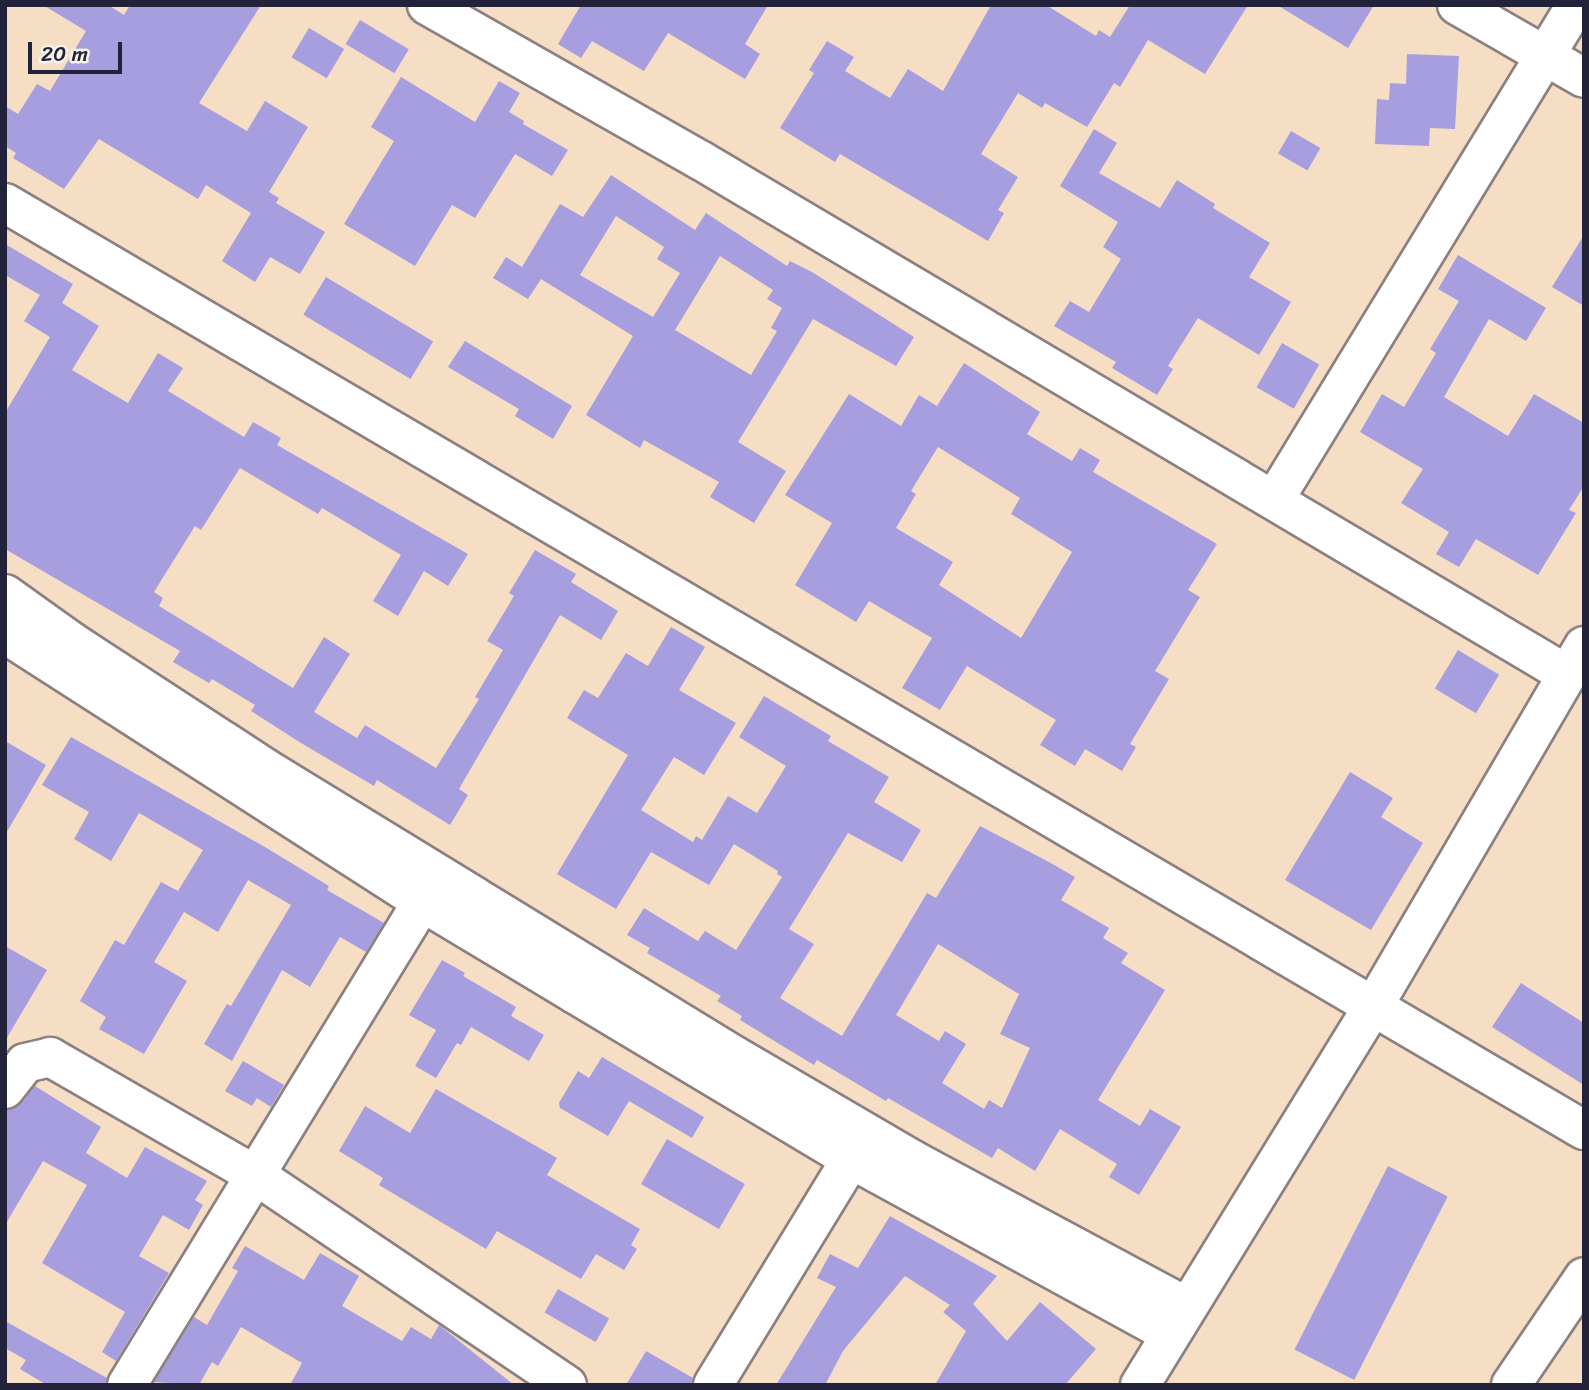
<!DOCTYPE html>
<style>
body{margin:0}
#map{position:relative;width:1589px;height:1390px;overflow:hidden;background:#f5dec4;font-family:Sriracha,sans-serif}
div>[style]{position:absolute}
.building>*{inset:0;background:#a79ee0;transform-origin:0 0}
.roads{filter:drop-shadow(2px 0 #8c8080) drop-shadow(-2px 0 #8c8080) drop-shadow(0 2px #8c8080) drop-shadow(0 -2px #8c8080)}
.minor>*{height:38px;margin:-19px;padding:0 19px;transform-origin:19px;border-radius:19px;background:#fff}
span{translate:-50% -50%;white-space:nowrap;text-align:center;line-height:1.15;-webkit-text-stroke:7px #f7f3e8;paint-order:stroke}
.frame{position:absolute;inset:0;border:7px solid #22223b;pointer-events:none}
.scale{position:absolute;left:28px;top:42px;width:94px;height:32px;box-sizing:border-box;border:4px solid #22223b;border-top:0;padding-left:9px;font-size:21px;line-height:24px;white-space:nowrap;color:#22223b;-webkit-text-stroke:5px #f7f3e8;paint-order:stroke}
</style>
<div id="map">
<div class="building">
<div style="clip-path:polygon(43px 5px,108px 5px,124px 15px,130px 5px,261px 5px,199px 103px,247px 131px,265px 101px,308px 127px,269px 192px,279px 198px,276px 203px,325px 232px,300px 274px,270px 257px,255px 282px,222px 261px,251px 213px,206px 185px,198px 199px,99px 139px,64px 189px,13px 158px,16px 153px,5px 146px,5px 106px,18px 114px,37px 84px,50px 91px,86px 31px)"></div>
<div style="clip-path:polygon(581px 5px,768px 5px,745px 44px,760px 54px,745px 79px,668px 33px,644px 71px,592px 41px,581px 58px,558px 44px)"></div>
<div style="clip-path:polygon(991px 5px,1046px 5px,1096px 36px,1099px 30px,1110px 37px,1130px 5px,1248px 5px,1205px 74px,1148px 40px,1120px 87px,1114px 83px,1087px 127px,1045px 103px,1042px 108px,1018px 93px,981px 154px,1018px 177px,998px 210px,1004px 213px,988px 241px,840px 154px,835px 162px,780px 128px,814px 73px,809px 70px,827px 41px,854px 57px,845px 71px,890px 98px,908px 69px,943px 91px)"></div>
<div style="clip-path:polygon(1277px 5px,1374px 5px,1348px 48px)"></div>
<div style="left:360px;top:20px;width:57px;height:28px;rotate:31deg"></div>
<div style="left:309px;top:28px;width:41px;height:34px;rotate:31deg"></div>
<div style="clip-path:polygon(1407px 54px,1459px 56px,1455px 129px,1430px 128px,1429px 146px,1375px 144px,1377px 99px,1389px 100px,1390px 83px,1406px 84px)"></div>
<div style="clip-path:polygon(401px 77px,475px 122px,499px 81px,520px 93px,509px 112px,524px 121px,523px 124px,568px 150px,552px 176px,515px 154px,475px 218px,452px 205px,415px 266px,344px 224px,394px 141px,371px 127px)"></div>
<div style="clip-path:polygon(1094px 129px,1117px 143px,1099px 173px,1160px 208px,1177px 180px,1215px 204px,1213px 208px,1270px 243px,1249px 277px,1291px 302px,1259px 355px,1198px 318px,1168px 366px,1173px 369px,1157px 395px,1112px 368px,1116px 362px,1054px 326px,1070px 301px,1089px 312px,1121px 259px,1103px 247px,1118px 222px,1060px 186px)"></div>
<div style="left:1291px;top:131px;width:34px;height:26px;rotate:30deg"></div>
<div style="clip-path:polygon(evenodd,611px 175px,695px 230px,706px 213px,787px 266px,790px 261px,812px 272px,914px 337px,896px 366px,813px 319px,738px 442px,786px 471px,754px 523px,710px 497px,719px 482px,644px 440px,640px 448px,586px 415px,633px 336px,541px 279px,528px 299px,493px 278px,506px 257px,522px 267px,560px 204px,583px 217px,611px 175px,616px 216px,664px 247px,657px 259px,680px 273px,653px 317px,580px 275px,616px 216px,611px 175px,720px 256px,773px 290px,767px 299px,782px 308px,771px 328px,777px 331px,751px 375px,675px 330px,720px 256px)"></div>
<div style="clip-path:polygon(1584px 235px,1584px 306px,1552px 287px)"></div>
<div style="clip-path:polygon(5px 244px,73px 284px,62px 303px,99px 326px,72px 370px,128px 403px,158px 353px,183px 368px,168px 391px,244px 437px,253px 422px,281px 438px,277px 445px,468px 554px,448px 586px,424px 571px,398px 616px,373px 601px,401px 555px,322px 508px,318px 514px,240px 468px,201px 530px,195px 526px,154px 592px,163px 598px,159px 606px,293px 688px,324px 637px,350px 654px,314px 712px,357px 738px,365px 725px,436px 768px,479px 699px,475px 697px,503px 650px,487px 641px,514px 596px,509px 593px,535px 550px,576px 574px,571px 582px,618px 611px,601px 640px,560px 615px,459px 789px,468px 795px,450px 825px,377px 780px,374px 786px,301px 743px,251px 711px,255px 705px,212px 679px,209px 683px,173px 662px,180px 651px,5px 549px,5px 413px,50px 337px,24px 321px,40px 295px,5px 275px)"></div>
<div style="clip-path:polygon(1458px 255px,1546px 308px,1526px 341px,1489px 319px,1444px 397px,1508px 436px,1534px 394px,1584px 423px,1584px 486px,1569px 510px,1576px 513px,1538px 575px,1476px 539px,1459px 567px,1436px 554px,1449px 532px,1401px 503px,1423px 469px,1360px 432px,1382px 394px,1404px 407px,1436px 353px,1430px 349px,1459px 301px,1438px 289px)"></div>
<div style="left:326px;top:277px;width:125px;height:44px;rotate:31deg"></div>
<div style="clip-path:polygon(465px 341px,572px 406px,553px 439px,515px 416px,519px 409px,448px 367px)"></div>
<div style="left:1282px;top:343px;width:43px;height:51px;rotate:30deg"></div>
<div style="clip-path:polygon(evenodd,964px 363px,1040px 412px,1027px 434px,1072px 461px,1080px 448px,1100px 460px,1093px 472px,1217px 544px,1188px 590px,1200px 597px,1155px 671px,1169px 679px,1130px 744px,1136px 747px,1122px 771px,1085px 749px,1075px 766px,1040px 745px,1056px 720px,967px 666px,940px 710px,902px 688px,932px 638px,869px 601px,856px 622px,795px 585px,832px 523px,785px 495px,849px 394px,901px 426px,919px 395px,937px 406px,964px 363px,938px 447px,1020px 498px,1011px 514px,1072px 552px,1021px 638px,939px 585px,953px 562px,896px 528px,916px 494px,911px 491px,938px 447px)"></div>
<div style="clip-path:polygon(evenodd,671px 627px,705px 647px,679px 690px,736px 723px,704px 775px,674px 757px,641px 810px,693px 842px,696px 836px,702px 840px,728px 796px,757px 813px,786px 766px,739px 737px,764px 696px,831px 736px,828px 741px,889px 777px,874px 802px,921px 830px,902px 862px,848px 833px,789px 929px,814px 944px,780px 998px,842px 1036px,927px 893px,936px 898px,980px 826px,1049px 862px,1075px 877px,1061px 900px,1109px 928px,1103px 938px,1128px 953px,1121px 963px,1165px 990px,1098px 1100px,1140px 1126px,1150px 1109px,1181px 1127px,1139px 1195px,1109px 1177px,1117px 1164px,1060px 1129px,1035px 1171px,998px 1148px,992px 1158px,888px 1098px,886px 1101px,817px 1060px,814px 1065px,740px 1020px,742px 1016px,717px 1001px,721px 996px,647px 953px,650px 948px,627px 935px,644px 908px,698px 941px,705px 931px,736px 950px,782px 877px,777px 874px,778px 871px,734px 844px,709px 885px,651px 852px,616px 909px,557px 874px,628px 755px,567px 718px,584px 690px,598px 698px,626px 653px,648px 666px,671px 627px,938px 944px,1019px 994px,1000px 1034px,1030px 1048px,1002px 1108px,989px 1100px,984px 1109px,942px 1083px,966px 1044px,945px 1031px,939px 1041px,896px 1015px,938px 944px)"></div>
<div style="left:1458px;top:650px;width:48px;height:45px;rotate:31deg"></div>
<div style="clip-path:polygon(71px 737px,265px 847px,329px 886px,327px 890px,384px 923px,366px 952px,340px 937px,310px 987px,282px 970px,232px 1061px,204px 1044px,227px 1004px,231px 1006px,291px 905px,248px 880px,218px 932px,184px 912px,154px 962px,187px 981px,144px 1054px,99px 1029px,106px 1017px,80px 1001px,115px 940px,124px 945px,161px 882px,178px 891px,203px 850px,139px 813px,111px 861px,74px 839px,89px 812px,42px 785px)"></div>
<div style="clip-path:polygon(5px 741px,46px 765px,5px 835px)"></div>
<div style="clip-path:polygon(1350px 772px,1393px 798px,1381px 817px,1423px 843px,1371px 930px,1285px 880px)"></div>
<div style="clip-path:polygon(5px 946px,47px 970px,5px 1041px)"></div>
<div style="clip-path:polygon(442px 960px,465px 973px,463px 976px,516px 1007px,511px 1016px,544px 1035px,529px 1061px,471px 1027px,461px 1045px,457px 1043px,436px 1078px,415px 1066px,436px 1030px,409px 1015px)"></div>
<div style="clip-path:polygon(1521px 983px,1584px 1023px,1584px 1085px,1492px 1027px)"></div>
<div style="clip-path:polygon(602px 1057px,704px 1117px,692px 1138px,629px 1101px,608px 1136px,560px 1108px,559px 1103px,578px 1071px,589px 1078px)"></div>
<div style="clip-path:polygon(243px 1061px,284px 1085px,271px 1107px,257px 1098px,252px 1106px,225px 1091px)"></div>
<div style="clip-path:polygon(35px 1086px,101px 1127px,86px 1153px,127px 1178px,145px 1147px,207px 1181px,195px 1200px,203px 1205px,189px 1230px,163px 1215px,139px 1256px,169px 1273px,116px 1361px,102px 1352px,125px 1312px,42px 1263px,87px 1185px,43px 1161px,5px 1225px,5px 1110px,22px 1103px)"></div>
<div style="clip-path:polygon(436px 1089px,557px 1158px,547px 1175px,640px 1229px,631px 1245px,637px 1249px,624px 1270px,596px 1254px,581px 1279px,497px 1231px,486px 1249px,379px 1185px,383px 1178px,339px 1151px,365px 1106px,410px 1133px)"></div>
<div style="left:667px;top:1139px;width:90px;height:52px;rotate:30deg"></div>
<div style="left:1388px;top:1166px;width:67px;height:206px;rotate:27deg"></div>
<div style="clip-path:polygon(890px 1216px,997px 1276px,973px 1304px,1007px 1341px,1040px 1302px,1096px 1349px,1065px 1385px,935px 1385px,966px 1331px,943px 1312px,950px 1305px,905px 1276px,843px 1351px,825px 1385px,776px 1385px,836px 1287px,817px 1278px,830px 1254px,858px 1268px)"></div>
<div style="clip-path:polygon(245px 1246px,304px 1280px,320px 1253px,359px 1276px,342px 1306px,402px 1341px,411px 1327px,431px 1339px,439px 1325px,514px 1385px,290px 1385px,302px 1363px,241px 1327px,218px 1366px,212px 1362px,199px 1385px,154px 1382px,194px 1317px,207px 1325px,238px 1271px,232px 1268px)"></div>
<div style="left:558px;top:1289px;width:59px;height:27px;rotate:30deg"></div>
<div style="clip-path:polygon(5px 1321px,107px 1378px,105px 1385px,47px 1385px,20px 1369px,26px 1360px,5px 1348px)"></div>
<div style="clip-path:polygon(646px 1351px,693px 1378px,691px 1385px,626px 1385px)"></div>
</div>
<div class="roads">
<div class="minor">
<div style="left:427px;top:5px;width:314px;rotate:29.6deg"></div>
<div style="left:700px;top:160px;width:1007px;rotate:30.69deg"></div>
<div style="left:1457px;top:5px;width:146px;rotate:29.9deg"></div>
<div style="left:5px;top:203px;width:1831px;rotate:30.42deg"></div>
<div style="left:1274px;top:500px;width:580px;rotate:-58.61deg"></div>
<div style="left:5px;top:594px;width:82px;rotate:35.6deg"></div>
<div style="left:72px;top:642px;width:230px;rotate:33.1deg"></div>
<div style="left:265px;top:768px;width:551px;rotate:31.5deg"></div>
<div style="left:735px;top:1056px;width:206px;rotate:30.3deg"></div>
<div style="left:913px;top:1160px;width:311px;rotate:28.2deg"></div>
<div style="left:5px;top:634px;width:496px;rotate:32.7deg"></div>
<div style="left:422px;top:902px;width:179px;rotate:31deg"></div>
<div style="left:575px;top:994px;width:322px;rotate:30.9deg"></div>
<div style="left:851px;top:1159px;width:364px;rotate:28.7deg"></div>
<div style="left:5px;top:1089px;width:33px;rotate:-52deg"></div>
<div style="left:25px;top:1063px;width:26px;rotate:-13deg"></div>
<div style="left:50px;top:1057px;width:239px;rotate:29.9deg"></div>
<div style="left:257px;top:1176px;width:374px;rotate:34deg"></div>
<div style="left:127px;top:1385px;width:566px;rotate:-58.58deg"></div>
<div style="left:713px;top:1385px;width:265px;rotate:-58.6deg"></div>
<div style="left:1140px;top:1385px;width:444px;rotate:-58.4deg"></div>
<div style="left:1373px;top:1007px;width:418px;rotate:-59.7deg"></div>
<div style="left:1511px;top:1385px;width:130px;rotate:-55.9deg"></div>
</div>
</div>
<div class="frame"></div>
<div class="scale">20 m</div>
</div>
